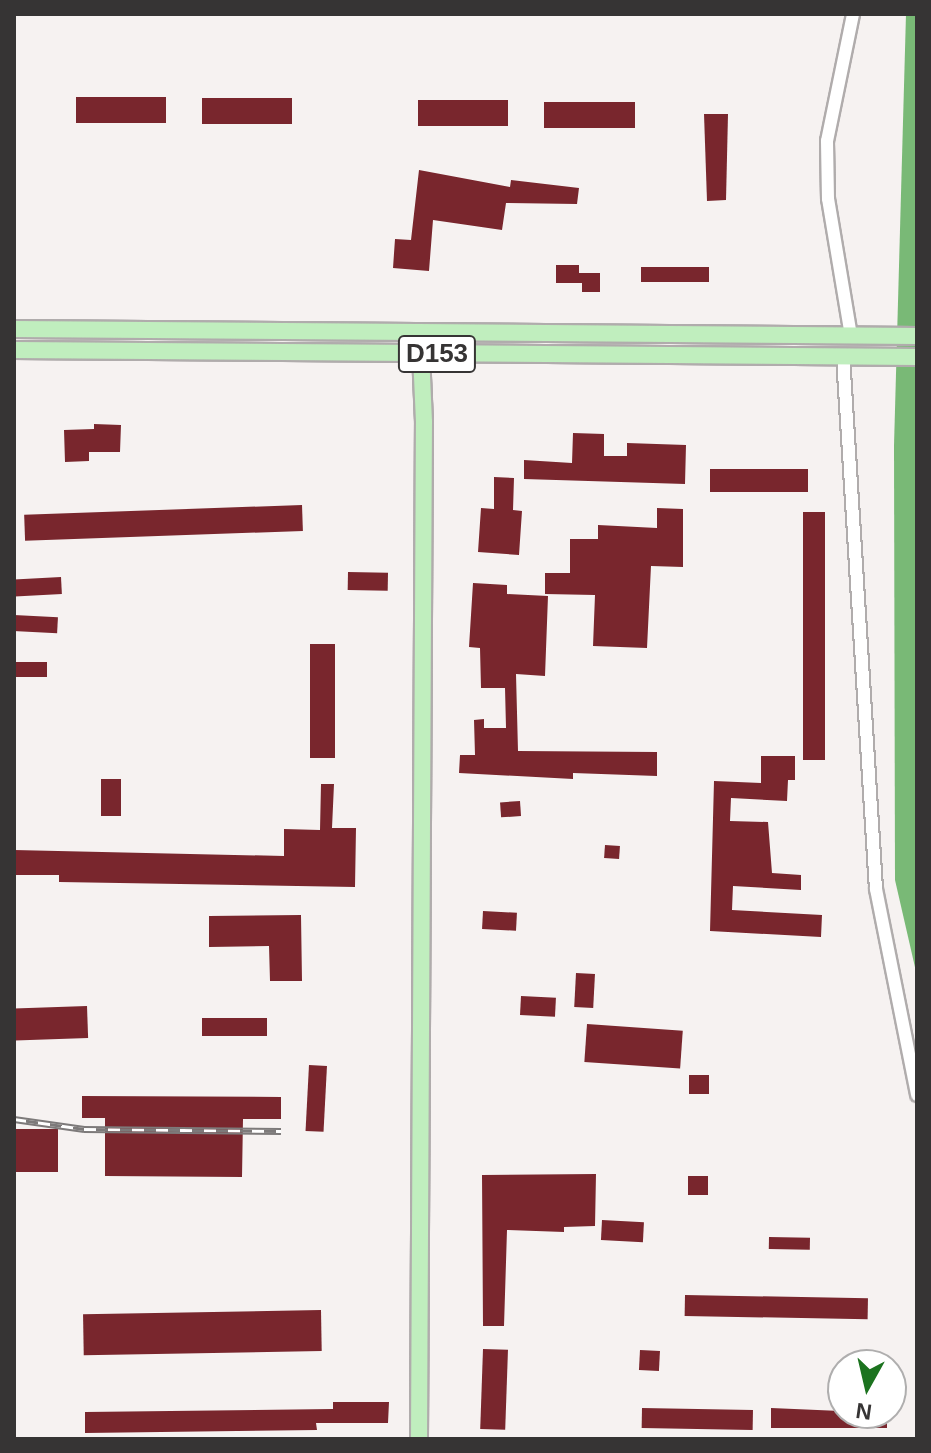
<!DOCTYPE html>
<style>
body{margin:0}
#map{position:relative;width:931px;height:1453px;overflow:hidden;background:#f6f2f1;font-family:Arial,sans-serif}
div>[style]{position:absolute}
.water>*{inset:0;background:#79b976}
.building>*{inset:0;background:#79262d;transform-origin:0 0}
.roads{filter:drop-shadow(2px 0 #b0acac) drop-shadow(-2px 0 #b0acac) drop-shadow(0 2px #b0acac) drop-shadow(0 -2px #b0acac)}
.minor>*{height:12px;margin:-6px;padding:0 6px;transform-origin:6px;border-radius:6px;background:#fff}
.major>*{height:16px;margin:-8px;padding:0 8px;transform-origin:8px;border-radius:8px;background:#c0eebe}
.rail>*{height:7px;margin-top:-3.5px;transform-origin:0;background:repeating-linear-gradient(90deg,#fff 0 12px,#7d7a7a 0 24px);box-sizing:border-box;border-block:2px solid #7d7a7a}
span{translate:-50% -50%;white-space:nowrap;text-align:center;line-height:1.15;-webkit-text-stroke:8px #fff;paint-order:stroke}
.shield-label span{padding:2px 6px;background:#fff;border:2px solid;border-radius:6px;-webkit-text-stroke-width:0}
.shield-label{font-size:26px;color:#363434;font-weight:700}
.frame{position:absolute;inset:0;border:16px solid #363434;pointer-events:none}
.north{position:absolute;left:827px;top:1349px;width:80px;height:80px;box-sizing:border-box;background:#fff;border:2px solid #afaeae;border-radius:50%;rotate:188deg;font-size:22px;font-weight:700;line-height:32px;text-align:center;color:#363434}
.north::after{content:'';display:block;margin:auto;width:28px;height:36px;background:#1c731f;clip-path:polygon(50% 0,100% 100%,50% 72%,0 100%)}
</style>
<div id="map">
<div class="water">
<div style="clip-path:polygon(906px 14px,917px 14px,917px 976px,895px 880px,894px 446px)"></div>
</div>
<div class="building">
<div style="left:76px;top:97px;width:90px;height:26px"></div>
<div style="left:202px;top:98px;width:90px;height:26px"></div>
<div style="left:418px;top:100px;width:90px;height:26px"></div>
<div style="left:544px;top:102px;width:91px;height:26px"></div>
<div style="clip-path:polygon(704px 114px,728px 114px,726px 200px,707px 201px)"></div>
<div style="clip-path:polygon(419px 170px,510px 187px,511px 180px,579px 188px,577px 204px,506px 203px,502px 230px,433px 220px,429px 271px,393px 268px,395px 239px,411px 240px)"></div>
<div style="clip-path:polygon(556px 265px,579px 265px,579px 273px,600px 273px,600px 292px,582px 292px,582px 283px,556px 283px)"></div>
<div style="left:709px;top:267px;width:15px;height:68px;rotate:90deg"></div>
<div style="clip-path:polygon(94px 424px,121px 425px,120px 452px,89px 452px,89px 461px,65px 462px,64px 430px,94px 429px)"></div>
<div style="clip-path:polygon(573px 433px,604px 434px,604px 456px,627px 456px,627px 443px,686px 445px,685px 484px,524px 479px,524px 460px,572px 463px)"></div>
<div style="left:710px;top:469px;width:98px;height:23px"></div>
<div style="clip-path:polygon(494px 477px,514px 478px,513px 510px,522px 511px,519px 555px,478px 552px,481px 508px,494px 509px)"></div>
<div style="left:302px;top:505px;width:26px;height:278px;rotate:88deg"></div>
<div style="clip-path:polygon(657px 508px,683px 509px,683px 567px,651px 566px,647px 648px,593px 646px,595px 595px,545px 594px,545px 573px,570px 573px,570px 539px,598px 539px,598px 525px,657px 528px)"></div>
<div style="left:803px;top:512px;width:22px;height:248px"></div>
<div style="left:348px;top:572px;width:40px;height:18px;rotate:1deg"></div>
<div style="left:61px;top:577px;width:17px;height:47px;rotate:87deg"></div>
<div style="clip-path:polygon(473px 583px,507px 585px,507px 594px,548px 596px,545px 676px,516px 674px,518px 751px,657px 752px,657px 776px,573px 773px,573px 779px,459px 773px,460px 755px,475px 755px,474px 720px,484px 719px,484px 728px,506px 728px,505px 688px,481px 688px,480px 648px,469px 647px)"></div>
<div style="left:14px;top:615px;width:44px;height:16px;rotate:3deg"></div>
<div style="left:310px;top:644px;width:25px;height:114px"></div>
<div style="left:47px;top:662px;width:15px;height:33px;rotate:90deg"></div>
<div style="clip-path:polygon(761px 756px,795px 756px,795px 780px,788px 780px,787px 801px,731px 798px,730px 821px,768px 822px,772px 873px,801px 875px,801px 890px,733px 886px,732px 910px,822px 915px,821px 937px,710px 931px,714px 781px,761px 783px)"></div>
<div style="left:121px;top:779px;width:37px;height:20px;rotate:90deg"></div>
<div style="clip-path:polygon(321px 784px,334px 784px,332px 828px,356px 828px,355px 887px,59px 882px,59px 875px,14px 875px,14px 850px,284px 856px,284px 829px,320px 830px)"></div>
<div style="left:520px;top:801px;width:15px;height:20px;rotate:86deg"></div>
<div style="left:605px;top:845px;width:15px;height:13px;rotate:4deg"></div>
<div style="left:483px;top:911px;width:34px;height:18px;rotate:3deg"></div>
<div style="clip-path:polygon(301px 915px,302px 981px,270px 981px,269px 946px,209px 947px,209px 916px)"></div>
<div style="left:576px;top:973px;width:19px;height:34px;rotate:3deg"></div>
<div style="left:521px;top:996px;width:35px;height:19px;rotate:3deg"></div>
<div style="left:87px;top:1006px;width:32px;height:73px;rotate:88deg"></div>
<div style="left:202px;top:1018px;width:65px;height:18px"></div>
<div style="left:587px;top:1024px;width:96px;height:38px;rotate:4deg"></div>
<div style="left:309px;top:1065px;width:18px;height:66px;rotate:3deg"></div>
<div style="left:689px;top:1075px;width:20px;height:19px"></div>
<div style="clip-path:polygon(82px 1096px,281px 1097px,281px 1119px,243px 1119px,242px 1177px,105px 1176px,105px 1118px,82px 1118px)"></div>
<div style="left:14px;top:1129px;width:44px;height:43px"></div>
<div style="clip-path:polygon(596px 1174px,595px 1226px,564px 1227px,564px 1232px,507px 1230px,504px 1326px,483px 1326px,482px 1175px)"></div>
<div style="left:688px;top:1176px;width:20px;height:19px"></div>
<div style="left:602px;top:1220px;width:42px;height:20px;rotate:3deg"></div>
<div style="left:769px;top:1237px;width:41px;height:12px;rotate:1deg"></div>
<div style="left:685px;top:1295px;width:183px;height:21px;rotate:1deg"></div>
<div style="left:321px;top:1310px;width:41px;height:238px;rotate:89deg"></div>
<div style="left:483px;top:1349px;width:25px;height:80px;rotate:2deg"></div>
<div style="left:640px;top:1350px;width:20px;height:20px;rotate:3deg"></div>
<div style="clip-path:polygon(333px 1402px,389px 1402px,388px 1423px,316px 1423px,317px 1430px,85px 1433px,85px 1412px,333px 1409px)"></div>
<div style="left:642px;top:1408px;width:111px;height:20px;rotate:1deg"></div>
<div style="clip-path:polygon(771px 1408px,887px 1413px,887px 1428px,771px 1428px)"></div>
</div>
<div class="roads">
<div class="minor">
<div style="left:851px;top:336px;width:139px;rotate:-99.5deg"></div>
<div style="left:828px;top:199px;width:58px;rotate:-91deg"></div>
<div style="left:827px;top:141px;width:130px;rotate:-78.4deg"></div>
<div style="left:843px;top:356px;width:534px;rotate:86.46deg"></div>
<div style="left:876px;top:889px;width:210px;rotate:78.7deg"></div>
</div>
<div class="major">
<div style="left:14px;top:329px;width:903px;rotate:0.44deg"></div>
<div style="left:14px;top:350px;width:903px;rotate:0.44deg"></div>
<div style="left:419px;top:1439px;width:1017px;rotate:-89.72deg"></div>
<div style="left:424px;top:422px;width:90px;rotate:-92.5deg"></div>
</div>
</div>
<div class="rail">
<div style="left:14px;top:1119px;width:71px;rotate:8.1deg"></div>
<div style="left:84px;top:1129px;width:197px;rotate:0.6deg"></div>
</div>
<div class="shield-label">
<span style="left:437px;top:354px">D153</span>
</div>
<div class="frame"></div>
<div class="north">N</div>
</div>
